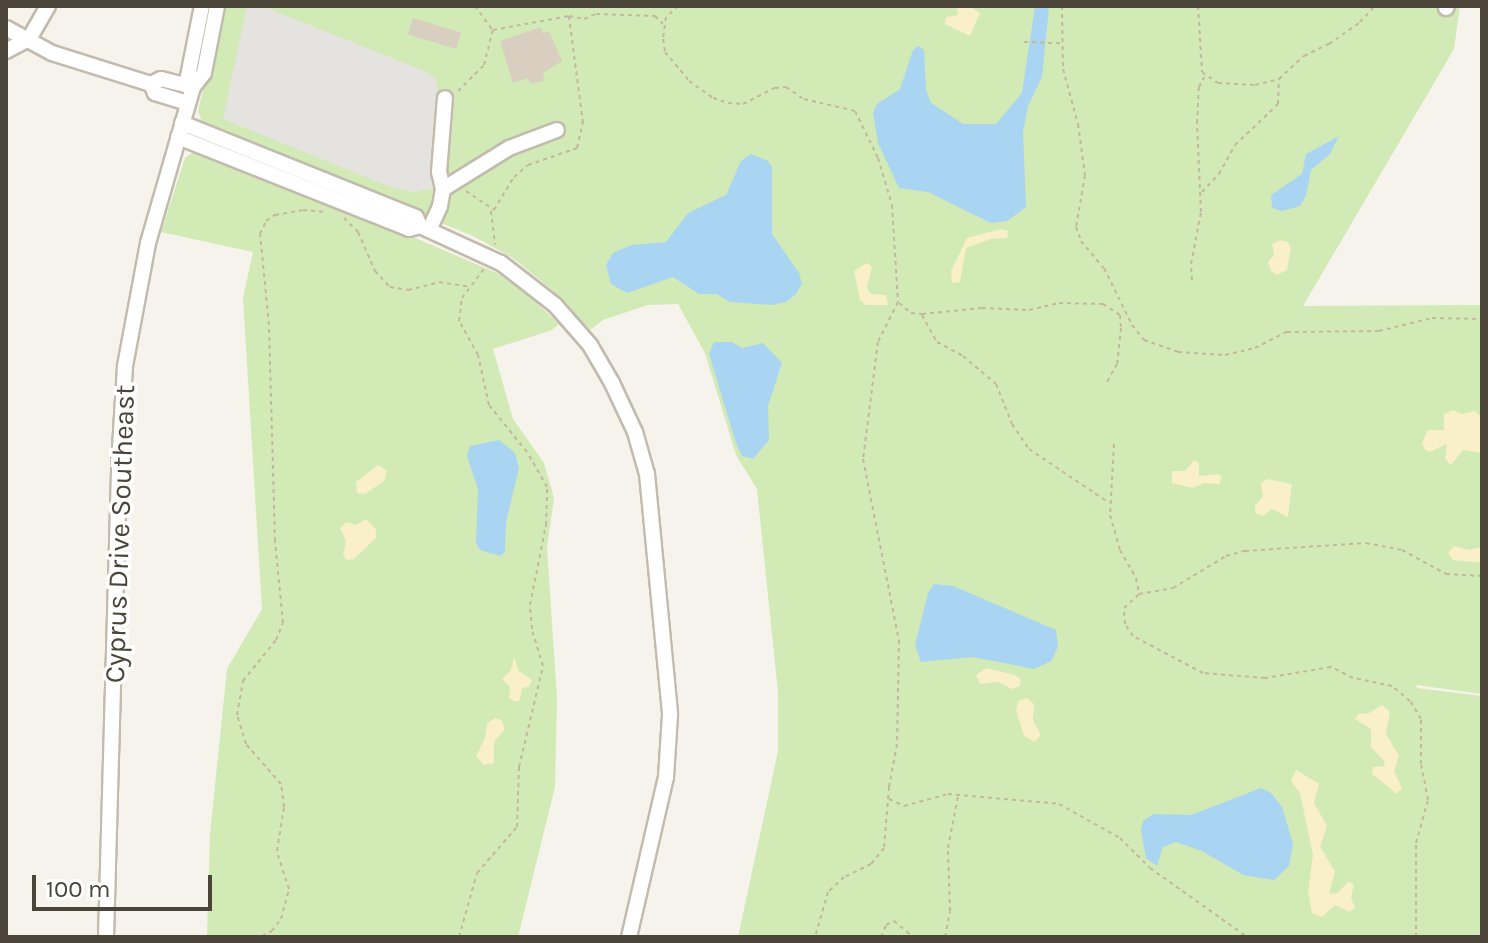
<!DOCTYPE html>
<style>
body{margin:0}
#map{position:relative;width:1488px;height:943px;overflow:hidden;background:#f6f3ec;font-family:Karla,sans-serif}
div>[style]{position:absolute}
.green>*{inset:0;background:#d2eab5}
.sand>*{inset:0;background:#f9efc9}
.parking>*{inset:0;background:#e5e3e0}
.water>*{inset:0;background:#a9d4f2}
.building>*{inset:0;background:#d8cfc1;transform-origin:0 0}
.path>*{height:2px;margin-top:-1px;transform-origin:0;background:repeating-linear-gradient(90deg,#c4b79f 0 4px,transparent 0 8px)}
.roads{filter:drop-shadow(2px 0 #c2bbae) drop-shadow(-2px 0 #c2bbae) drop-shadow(0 2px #c2bbae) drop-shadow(0 -2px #c2bbae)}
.minor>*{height:14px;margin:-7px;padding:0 7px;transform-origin:7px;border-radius:7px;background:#fff}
span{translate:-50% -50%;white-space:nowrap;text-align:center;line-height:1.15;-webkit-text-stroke:7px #fff;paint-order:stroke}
.street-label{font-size:28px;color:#4b4439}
.frame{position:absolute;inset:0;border:8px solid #4b4439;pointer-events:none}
.scale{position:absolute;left:32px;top:875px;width:180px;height:36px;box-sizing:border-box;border:4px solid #4b4439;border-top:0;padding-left:10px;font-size:24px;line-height:28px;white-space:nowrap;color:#4b4439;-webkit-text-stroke:6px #fff;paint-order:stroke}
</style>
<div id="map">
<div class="green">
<div style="clip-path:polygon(223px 6px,1460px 6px,1454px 49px,1303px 306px,1482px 305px,1482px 694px,1416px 685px,1417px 688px,1482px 696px,1480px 937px,738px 937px,778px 751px,778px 692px,757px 489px,736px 455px,705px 353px,678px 304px,648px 305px,603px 320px,590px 330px,552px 290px,513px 258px,473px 236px,203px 125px,198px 111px)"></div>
<div style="clip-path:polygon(195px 151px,366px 217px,497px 273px,528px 295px,559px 324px,552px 330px,493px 349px,513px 419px,544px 463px,554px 498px,547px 548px,557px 698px,555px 787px,518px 937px,207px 937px,210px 834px,227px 669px,262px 609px,243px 298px,253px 252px,161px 232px,185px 158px)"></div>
</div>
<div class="sand">
<div style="clip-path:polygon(956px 6px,969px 6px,980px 13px,970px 36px,945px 24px,946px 17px,958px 15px)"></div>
<div style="clip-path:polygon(1001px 229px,1009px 231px,1007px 238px,991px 239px,966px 248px,960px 282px,952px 283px,951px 271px,967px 238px)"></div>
<div style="clip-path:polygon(1280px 240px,1288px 242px,1291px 248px,1287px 270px,1277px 275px,1271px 271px,1268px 262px,1274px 255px,1272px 244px)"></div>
<div style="clip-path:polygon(867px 263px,872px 267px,867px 288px,871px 294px,886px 295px,888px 305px,866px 305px,860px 300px,854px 271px)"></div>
<div style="clip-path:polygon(1453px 410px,1462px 414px,1475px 411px,1482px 418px,1482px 453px,1463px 450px,1451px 465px,1445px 459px,1447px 444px,1430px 452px,1425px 450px,1422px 443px,1428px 430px,1444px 430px,1444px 414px)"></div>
<div style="clip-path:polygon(1194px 460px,1199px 463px,1199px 476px,1218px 474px,1222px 477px,1219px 484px,1204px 483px,1193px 488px,1172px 483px,1172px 471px,1185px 471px)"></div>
<div style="clip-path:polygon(378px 465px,387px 471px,384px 481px,365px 494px,357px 493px,356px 482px)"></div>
<div style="clip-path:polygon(1268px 479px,1292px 484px,1288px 517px,1272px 509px,1263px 516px,1255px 513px,1255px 506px,1263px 496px,1261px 483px)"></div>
<div style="clip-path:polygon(366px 519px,376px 529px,376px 538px,354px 559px,347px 560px,343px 555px,346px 541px,340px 528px,346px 522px,356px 525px)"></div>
<div style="clip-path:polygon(1454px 546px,1469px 550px,1482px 547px,1482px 563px,1453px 560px,1448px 553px)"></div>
<div style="clip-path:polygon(514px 657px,519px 671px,532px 680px,529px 687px,522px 688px,520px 700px,516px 702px,509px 698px,510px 687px,502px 679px,511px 670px)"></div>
<div style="clip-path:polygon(986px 668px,1015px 675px,1021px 680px,1020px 686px,1012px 689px,998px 682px,980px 684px,976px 675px)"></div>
<div style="clip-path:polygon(1027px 698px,1034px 704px,1033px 720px,1041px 735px,1035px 742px,1024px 736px,1016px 710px,1018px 701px)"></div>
<div style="clip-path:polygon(1382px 705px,1390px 712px,1386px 734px,1399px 756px,1394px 771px,1402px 788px,1397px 794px,1372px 774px,1373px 767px,1384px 766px,1385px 762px,1371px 747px,1371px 729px,1355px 719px,1358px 714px,1369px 713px)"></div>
<div style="clip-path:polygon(495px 718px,501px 720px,505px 729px,494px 742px,494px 763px,484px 765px,476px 756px,485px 738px,487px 723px)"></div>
<div style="clip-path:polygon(1296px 770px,1319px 784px,1314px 803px,1327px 826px,1320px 846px,1335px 872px,1329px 893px,1336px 894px,1348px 882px,1354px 884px,1351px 898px,1355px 907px,1350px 912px,1335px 905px,1322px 917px,1312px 913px,1308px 891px,1313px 855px,1300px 793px,1291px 781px)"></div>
</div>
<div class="parking">
<div style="clip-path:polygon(247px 6px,262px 6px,422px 70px,436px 79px,439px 103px,433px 188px,415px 192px,393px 188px,223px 119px)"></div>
</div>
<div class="water">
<div style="clip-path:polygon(1035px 6px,1049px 6px,1042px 77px,1028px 106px,1023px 132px,1026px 207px,1007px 221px,991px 223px,928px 192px,899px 188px,878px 143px,873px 112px,877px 104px,900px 89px,913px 50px,918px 46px,924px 50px,926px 90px,931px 103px,963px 124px,996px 124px,1022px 93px)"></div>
<div style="clip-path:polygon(1339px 136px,1330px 154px,1311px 170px,1306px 196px,1300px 206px,1282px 211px,1272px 208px,1271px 195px,1302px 174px,1306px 154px)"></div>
<div style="clip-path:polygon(751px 154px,768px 161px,772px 167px,772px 234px,799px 273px,802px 284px,796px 294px,786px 302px,772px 305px,730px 302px,717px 294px,699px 294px,673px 277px,627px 293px,611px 284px,606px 265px,613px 253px,631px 245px,666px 242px,688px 213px,726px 195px,741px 161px)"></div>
<div style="clip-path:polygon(714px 342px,732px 342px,742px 348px,763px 343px,782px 363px,768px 406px,769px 440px,753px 459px,742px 456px,736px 443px,709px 354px)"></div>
<div style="clip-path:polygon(499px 440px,515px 453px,519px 468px,506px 522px,505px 552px,500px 556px,480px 550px,476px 543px,478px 489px,467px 456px,470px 446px)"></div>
<div style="clip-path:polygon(934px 584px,953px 586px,1056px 630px,1058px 647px,1051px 661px,1034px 669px,973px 657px,921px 662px,915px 645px,928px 593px)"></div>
<div style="clip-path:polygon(1261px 788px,1271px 793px,1282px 807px,1293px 844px,1289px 866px,1274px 880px,1243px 875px,1202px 851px,1176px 842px,1163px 847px,1157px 866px,1146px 858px,1141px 830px,1143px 821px,1153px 814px,1191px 815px)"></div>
</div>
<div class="building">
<div style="left:413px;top:18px;width:50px;height:17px;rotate:17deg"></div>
<div style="clip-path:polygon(541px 27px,543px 33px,549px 31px,562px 61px,543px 73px,545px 80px,530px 84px,528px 78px,513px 83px,500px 41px)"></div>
</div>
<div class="path">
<div style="left:475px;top:6px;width:29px;rotate:54deg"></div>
<div style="left:678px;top:6px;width:16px;rotate:137deg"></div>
<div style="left:666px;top:17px;width:22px;rotate:98deg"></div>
<div style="left:663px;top:39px;width:13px;rotate:81deg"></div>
<div style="left:665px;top:52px;width:38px;rotate:50deg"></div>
<div style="left:689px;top:81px;width:29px;rotate:35deg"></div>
<div style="left:713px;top:98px;width:16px;rotate:18deg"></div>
<div style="left:728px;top:103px;width:15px;rotate:4deg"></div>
<div style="left:743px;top:104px;width:36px;rotate:-27deg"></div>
<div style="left:775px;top:88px;width:11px;rotate:-5deg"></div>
<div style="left:786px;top:87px;width:22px;rotate:34deg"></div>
<div style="left:804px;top:99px;width:52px;rotate:13.2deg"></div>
<div style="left:855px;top:111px;width:52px;rotate:63.9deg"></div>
<div style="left:878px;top:158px;width:49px;rotate:73.4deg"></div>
<div style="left:892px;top:205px;width:97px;rotate:86.5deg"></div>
<div style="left:898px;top:302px;width:45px;rotate:116.6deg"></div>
<div style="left:878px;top:342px;width:118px;rotate:97.3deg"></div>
<div style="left:863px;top:459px;width:185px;rotate:78.8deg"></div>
<div style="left:899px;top:640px;width:104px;rotate:91.1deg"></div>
<div style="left:897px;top:744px;width:44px;rotate:100.5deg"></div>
<div style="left:889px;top:787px;width:61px;rotate:94.7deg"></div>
<div style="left:884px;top:848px;width:21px;rotate:129deg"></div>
<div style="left:871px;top:864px;width:30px;rotate:154deg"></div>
<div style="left:844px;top:877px;width:22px;rotate:137deg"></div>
<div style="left:828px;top:892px;width:47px;rotate:106.1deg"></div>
<div style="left:1062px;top:6px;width:63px;rotate:89.1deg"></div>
<div style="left:1063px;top:69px;width:57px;rotate:74.7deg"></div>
<div style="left:1078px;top:124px;width:51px;rotate:82.2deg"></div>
<div style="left:1085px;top:175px;width:53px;rotate:99.8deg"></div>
<div style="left:1076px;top:227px;width:15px;rotate:70deg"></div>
<div style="left:1081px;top:241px;width:35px;rotate:50deg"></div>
<div style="left:1104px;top:268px;width:64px;rotate:63.8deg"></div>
<div style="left:1132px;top:325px;width:19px;rotate:51deg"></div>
<div style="left:1144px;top:340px;width:36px;rotate:19deg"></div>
<div style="left:1178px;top:352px;width:47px;rotate:3.7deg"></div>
<div style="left:1225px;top:355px;width:31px;rotate:-13deg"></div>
<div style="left:1255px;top:348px;width:36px;rotate:-27deg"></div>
<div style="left:1287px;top:332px;width:92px;rotate:-0.6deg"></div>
<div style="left:1379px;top:331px;width:55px;rotate:-13.8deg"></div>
<div style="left:1432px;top:318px;width:50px;rotate:1.1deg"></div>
<div style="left:1198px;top:6px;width:66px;rotate:86.5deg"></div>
<div style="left:1202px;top:72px;width:19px;rotate:35deg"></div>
<div style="left:1218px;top:83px;width:37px;rotate:3deg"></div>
<div style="left:1255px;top:85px;width:25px;rotate:-14deg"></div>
<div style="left:1279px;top:79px;width:34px;rotate:-43deg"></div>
<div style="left:1304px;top:56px;width:28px;rotate:-26deg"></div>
<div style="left:1329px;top:44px;width:38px;rotate:-35deg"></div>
<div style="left:1360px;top:22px;width:22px;rotate:-47deg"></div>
<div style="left:1024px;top:42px;width:37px;rotate:2deg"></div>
<div style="left:458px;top:91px;width:37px;rotate:-45deg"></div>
<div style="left:484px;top:65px;width:36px;rotate:-76deg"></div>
<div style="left:493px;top:30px;width:77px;rotate:-10.4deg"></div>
<div style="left:569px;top:16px;width:15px;rotate:11deg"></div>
<div style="left:584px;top:19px;width:13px;rotate:-23deg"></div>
<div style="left:596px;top:14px;width:59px;rotate:1.9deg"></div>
<div style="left:655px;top:16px;width:11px;rotate:45deg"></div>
<div style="left:466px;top:191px;width:34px;rotate:34deg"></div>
<div style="left:494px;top:210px;width:39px;rotate:-59deg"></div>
<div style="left:514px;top:177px;width:18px;rotate:-41deg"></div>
<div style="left:528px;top:165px;width:52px;rotate:-19.1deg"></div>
<div style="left:577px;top:148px;width:26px;rotate:-77deg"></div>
<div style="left:583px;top:123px;width:108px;rotate:-97.5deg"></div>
<div style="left:1202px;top:192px;width:25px;rotate:-47deg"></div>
<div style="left:1219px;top:174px;width:33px;rotate:-61deg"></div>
<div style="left:1235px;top:145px;width:59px;rotate:-43.6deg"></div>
<div style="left:1278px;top:104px;width:24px;rotate:-88deg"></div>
<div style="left:491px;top:211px;width:34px;rotate:83deg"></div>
<div style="left:344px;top:218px;width:20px;rotate:45deg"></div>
<div style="left:358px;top:232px;width:43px;rotate:66.4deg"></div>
<div style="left:375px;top:271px;width:22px;rotate:47deg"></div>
<div style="left:390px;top:287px;width:18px;rotate:9deg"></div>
<div style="left:408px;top:290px;width:32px;rotate:-14deg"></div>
<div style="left:439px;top:282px;width:31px;rotate:9deg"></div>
<div style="left:1192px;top:280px;width:16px;rotate:-94deg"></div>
<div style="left:1191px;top:264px;width:53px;rotate:-79.1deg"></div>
<div style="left:1201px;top:212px;width:89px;rotate:-92.6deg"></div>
<div style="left:1197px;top:123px;width:36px;rotate:-87deg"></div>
<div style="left:1199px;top:87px;width:11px;rotate:-63deg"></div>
<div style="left:899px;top:303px;width:16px;rotate:40deg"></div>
<div style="left:911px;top:313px;width:11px;rotate:5deg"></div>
<div style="left:922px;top:314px;width:60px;rotate:-5.7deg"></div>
<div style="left:982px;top:308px;width:47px;rotate:2.4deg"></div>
<div style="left:1029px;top:310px;width:31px;rotate:-13deg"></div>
<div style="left:1059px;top:303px;width:44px;rotate:1.3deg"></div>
<div style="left:1103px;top:304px;width:20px;rotate:33deg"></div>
<div style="left:1120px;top:315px;width:13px;rotate:86deg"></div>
<div style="left:1121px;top:328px;width:36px;rotate:96deg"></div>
<div style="left:1117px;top:364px;width:21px;rotate:119deg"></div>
<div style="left:922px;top:315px;width:31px;rotate:61deg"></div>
<div style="left:937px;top:342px;width:30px;rotate:28deg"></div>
<div style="left:963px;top:356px;width:43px;rotate:40.3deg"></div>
<div style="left:996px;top:384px;width:43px;rotate:68.2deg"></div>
<div style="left:1012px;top:424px;width:30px;rotate:56deg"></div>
<div style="left:1029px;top:449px;width:95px;rotate:33.9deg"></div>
<div style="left:1114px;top:444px;width:71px;rotate:93.2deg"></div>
<div style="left:1110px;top:515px;width:36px;rotate:74deg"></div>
<div style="left:1120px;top:550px;width:32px;rotate:60deg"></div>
<div style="left:1136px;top:578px;width:14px;rotate:78deg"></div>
<div style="left:889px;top:799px;width:17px;rotate:25deg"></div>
<div style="left:904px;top:806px;width:46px;rotate:-15.3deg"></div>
<div style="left:948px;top:794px;width:111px;rotate:5.1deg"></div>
<div style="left:1059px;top:804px;width:70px;rotate:29.1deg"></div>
<div style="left:1120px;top:838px;width:42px;rotate:45deg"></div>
<div style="left:1150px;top:868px;width:119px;rotate:35.4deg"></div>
<div style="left:230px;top:937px;width:32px;rotate:-2deg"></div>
<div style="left:262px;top:936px;width:11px;rotate:-27deg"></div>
<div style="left:272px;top:931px;width:15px;rotate:-53deg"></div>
<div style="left:281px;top:919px;width:31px;rotate:-75deg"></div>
<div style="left:289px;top:889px;width:40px;rotate:-108deg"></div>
<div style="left:277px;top:851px;width:45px;rotate:-81deg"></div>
<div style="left:284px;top:807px;width:23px;rotate:-97deg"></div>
<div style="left:281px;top:784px;width:53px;rotate:-131.2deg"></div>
<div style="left:246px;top:744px;width:30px;rotate:-107deg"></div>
<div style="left:237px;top:715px;width:35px;rotate:-80deg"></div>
<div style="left:243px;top:681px;width:53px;rotate:-51.2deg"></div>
<div style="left:276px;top:640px;width:18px;rotate:-68deg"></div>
<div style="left:283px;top:623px;width:82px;rotate:-95.6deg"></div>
<div style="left:275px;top:541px;width:216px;rotate:-91.6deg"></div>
<div style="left:269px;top:325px;width:91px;rotate:-95.6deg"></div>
<div style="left:260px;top:234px;width:14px;rotate:-65deg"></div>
<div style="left:266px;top:221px;width:11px;rotate:-34deg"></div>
<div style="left:275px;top:215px;width:28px;rotate:-10deg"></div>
<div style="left:303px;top:210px;width:24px;rotate:5deg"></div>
<div style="left:459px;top:937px;width:66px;rotate:-74.3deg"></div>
<div style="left:477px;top:873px;width:61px;rotate:-49deg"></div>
<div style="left:517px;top:827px;width:60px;rotate:-88.1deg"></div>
<div style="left:519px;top:767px;width:104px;rotate:-76.6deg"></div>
<div style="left:543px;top:666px;width:39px;rotate:-107deg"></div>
<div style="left:532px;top:629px;width:24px;rotate:-95deg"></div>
<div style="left:530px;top:605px;width:82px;rotate:-78.7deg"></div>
<div style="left:546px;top:525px;width:38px;rotate:-88deg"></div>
<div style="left:547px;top:487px;width:40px;rotate:-119.7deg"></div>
<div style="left:527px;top:452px;width:60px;rotate:-129deg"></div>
<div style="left:489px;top:405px;width:51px;rotate:-102.4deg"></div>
<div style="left:478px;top:355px;width:39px;rotate:-119deg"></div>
<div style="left:459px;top:321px;width:23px;rotate:-83deg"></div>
<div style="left:462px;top:298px;width:36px;rotate:-53deg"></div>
<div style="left:881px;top:937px;width:13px;rotate:-67deg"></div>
<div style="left:886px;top:925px;width:9px;rotate:-27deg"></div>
<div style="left:894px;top:921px;width:25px;rotate:40deg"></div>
<div style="left:945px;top:937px;width:26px;rotate:-79deg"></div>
<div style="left:950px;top:911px;width:63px;rotate:-91.8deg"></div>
<div style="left:948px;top:848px;width:53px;rotate:-79.1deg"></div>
<div style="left:1416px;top:937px;width:94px;rotate:-90deg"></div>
<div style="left:1416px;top:843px;width:45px;rotate:-74.4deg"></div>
<div style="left:1428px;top:800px;width:37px;rotate:-101deg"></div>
<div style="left:1421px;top:764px;width:45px;rotate:-90deg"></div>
<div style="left:1421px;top:719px;width:21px;rotate:-121deg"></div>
<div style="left:1410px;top:701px;width:23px;rotate:-140deg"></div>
<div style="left:1392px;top:686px;width:40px;rotate:-168deg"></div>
<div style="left:1353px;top:678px;width:25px;rotate:-153deg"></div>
<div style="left:1331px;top:667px;width:67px;rotate:170.5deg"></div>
<div style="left:1265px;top:678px;width:62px;rotate:-175.4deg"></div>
<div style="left:1203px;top:673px;width:79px;rotate:-152.1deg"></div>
<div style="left:1133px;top:636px;width:14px;rotate:-124deg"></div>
<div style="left:1125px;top:624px;width:16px;rotate:-94deg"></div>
<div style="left:1124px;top:608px;width:21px;rotate:-43deg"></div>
<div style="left:1139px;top:594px;width:35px;rotate:-10deg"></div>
<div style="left:1173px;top:588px;width:62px;rotate:-31.1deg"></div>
<div style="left:1226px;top:556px;width:20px;rotate:-15deg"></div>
<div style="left:1245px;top:551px;width:121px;rotate:-3.8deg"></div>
<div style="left:1366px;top:543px;width:37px;rotate:11deg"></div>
<div style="left:1402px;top:550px;width:50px;rotate:28.6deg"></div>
<div style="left:1446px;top:574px;width:36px;rotate:3deg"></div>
</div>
<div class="roads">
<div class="minor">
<div style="left:1446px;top:8px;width:2px;rotate:-63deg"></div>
<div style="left:6px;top:28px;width:52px;rotate:28.5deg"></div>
<div style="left:52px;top:53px;width:104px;rotate:17.4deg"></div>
<div style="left:151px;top:84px;width:10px;rotate:66deg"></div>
<div style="left:155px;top:93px;width:34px;rotate:17deg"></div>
<div style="left:6px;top:51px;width:26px;rotate:-28deg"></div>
<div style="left:29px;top:39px;width:38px;rotate:-60deg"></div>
<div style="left:151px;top:84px;width:11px;rotate:-27deg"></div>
<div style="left:161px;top:79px;width:33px;rotate:14deg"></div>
<div style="left:193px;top:87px;width:12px;rotate:-114deg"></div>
<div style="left:188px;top:76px;width:71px;rotate:-78.7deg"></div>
<div style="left:182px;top:123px;width:252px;rotate:21.9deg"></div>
<div style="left:416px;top:217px;width:10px;rotate:66deg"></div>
<div style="left:420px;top:226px;width:89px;rotate:24.6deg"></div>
<div style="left:501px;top:263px;width:68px;rotate:37.9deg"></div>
<div style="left:555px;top:305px;width:53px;rotate:48.8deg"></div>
<div style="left:590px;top:345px;width:44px;rotate:59.9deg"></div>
<div style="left:612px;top:383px;width:54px;rotate:64.9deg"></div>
<div style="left:635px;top:432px;width:44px;rotate:74.1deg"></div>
<div style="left:647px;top:474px;width:242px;rotate:84.5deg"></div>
<div style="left:670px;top:715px;width:62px;rotate:93.7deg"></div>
<div style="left:666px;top:777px;width:164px;rotate:103deg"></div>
<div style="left:178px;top:137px;width:249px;rotate:21.7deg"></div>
<div style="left:409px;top:229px;width:11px;rotate:-15deg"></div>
<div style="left:443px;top:189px;width:78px;rotate:-31.8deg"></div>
<div style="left:509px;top:148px;width:51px;rotate:-20.6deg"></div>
<div style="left:429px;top:230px;width:26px;rotate:-65deg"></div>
<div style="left:440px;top:206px;width:17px;rotate:-80deg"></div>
<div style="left:443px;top:189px;width:17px;rotate:-103deg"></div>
<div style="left:439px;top:172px;width:74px;rotate:-85.4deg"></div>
<div style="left:106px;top:937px;width:473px;rotate:-88.4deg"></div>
<div style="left:119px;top:464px;width:98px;rotate:-86.5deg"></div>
<div style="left:125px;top:366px;width:125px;rotate:-79.4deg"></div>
<div style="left:148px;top:243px;width:162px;rotate:-73.9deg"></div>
<div style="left:193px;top:87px;width:18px;rotate:-52deg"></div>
<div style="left:204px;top:73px;width:68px;rotate:-79deg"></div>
</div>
</div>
<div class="street-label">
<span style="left:120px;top:534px;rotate:-88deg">Cyprus Drive Southeast</span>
</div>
<div class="frame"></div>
<div class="scale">100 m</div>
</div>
